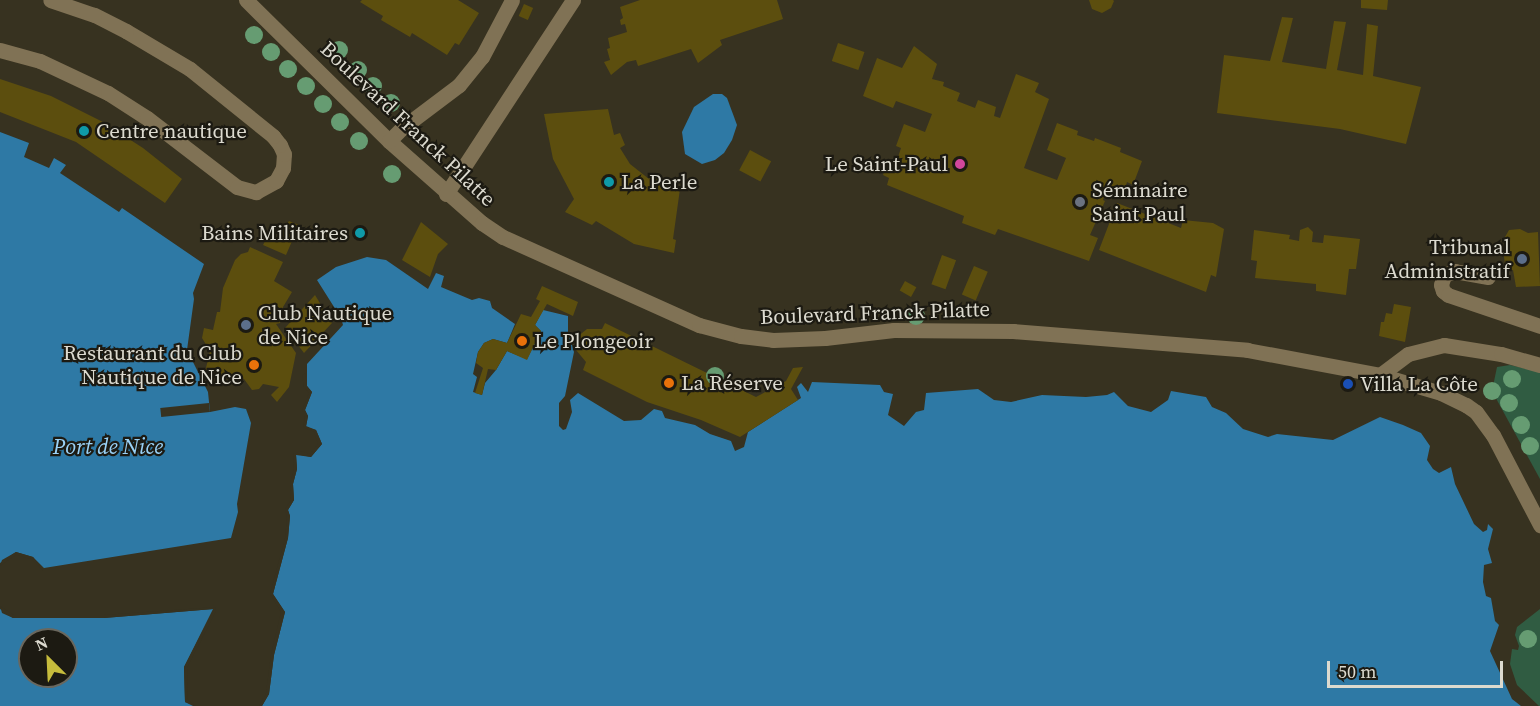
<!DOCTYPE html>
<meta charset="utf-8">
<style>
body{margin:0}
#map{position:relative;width:1540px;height:706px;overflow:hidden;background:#373220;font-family:"Source Serif 4",serif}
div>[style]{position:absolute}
.green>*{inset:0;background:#305c42}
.water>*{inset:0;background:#2e79a5}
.pier>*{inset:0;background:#373220;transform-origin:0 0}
.building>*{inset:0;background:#5c4e0e;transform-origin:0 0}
.minor>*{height:15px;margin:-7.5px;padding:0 7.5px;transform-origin:7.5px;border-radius:7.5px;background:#807255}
.trees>*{width:18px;height:18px;margin:-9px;border-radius:50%;background:#669c72}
.dots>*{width:16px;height:16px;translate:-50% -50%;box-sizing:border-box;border:3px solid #1c1a12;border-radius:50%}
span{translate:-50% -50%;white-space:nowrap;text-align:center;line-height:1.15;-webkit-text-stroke:4.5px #1c1a12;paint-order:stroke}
.street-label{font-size:21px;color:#dcdacf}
.poi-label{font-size:21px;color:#dcdacf}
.left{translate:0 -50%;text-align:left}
.right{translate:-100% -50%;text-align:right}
.water-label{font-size:22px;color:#99d1f6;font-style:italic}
.north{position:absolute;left:18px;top:628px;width:60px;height:60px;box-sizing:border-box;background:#1c1a12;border:2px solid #69675e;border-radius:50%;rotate:336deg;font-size:16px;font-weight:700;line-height:24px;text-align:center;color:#dcdacf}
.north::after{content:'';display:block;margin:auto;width:21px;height:27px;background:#c6bc3c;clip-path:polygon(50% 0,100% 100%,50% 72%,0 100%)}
.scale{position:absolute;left:1327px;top:661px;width:176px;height:27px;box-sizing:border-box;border:3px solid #dcdacf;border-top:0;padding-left:8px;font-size:18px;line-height:21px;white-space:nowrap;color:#dcdacf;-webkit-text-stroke:4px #1c1a12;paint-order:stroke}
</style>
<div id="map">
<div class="green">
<div style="clip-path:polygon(1510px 365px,1540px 372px,1540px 479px,1492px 391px,1497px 367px)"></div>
<div style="clip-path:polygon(1540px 609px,1540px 706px,1539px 706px,1517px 685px,1510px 664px,1512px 649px,1518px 650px,1519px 646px,1515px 635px,1517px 627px)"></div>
</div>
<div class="water">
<div style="clip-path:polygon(713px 94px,722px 94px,727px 98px,737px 125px,732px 140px,724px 153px,715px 160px,702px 164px,685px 154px,682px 132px,694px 107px)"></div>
<div style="clip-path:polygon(0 132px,29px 143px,24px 157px,49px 168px,54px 158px,66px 165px,60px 173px,119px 212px,122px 208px,204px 264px,193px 293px,194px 299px,187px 350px,208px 392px,210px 412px,235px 407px,246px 409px,251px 423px,237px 504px,238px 512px,231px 538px,44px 568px,33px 557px,16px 552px,0 563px)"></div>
<div style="clip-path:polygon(367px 257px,386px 260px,428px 289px,436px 273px,444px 276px,441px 287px,472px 300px,479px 298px,490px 301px,492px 308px,515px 324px,507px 343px,493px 339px,484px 343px,478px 352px,473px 374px,477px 377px,473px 392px,482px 395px,485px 383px,496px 370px,507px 351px,527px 359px,541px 331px,535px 325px,543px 310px,568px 316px,568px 332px,574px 352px,565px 396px,559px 403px,559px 426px,563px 430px,566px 429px,572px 412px,570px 400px,578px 393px,624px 421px,641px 420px,654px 409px,662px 411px,665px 418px,695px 425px,710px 434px,731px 441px,735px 451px,744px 447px,748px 432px,801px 398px,797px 387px,801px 383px,808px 392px,812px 382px,880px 385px,884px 392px,893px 394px,888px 415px,904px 426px,916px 412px,924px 410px,926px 393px,978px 389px,994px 400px,1011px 402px,1042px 395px,1086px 397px,1107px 395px,1114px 392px,1128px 406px,1151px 412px,1168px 400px,1171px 391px,1206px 397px,1212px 407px,1226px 413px,1243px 429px,1268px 437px,1277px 434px,1333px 440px,1380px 417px,1403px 425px,1421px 433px,1430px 446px,1427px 460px,1433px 469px,1439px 473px,1451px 467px,1455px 484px,1474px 524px,1483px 532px,1487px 530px,1488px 524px,1493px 529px,1488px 549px,1492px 563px,1484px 565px,1483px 582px,1486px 596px,1491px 598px,1495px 621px,1499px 625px,1490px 651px,1512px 699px,1521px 706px,262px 706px,269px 694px,274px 655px,285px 612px,273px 594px,288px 538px,290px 516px,288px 510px,294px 500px,293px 484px,297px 469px,296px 454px,311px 457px,322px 444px,316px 430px,306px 427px,308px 416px,305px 410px,312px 392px,307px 386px,307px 364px,343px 325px,341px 318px,317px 280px,336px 267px)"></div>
<div style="clip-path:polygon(evenodd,0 609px,13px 618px,104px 618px,214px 609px,184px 667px,185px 702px,193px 706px,0 706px,0 609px,30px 640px,66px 640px,66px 676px,30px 676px,30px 640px)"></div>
</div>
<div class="pier">
<div style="clip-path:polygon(305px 373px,307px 386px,312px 392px,305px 410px,308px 416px,306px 426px,316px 430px,322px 444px,311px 457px,296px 455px,297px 469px,293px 484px,294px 500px,288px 510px,290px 516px,288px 538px,273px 594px,285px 612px,274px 655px,269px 694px,262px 706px,259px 706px,266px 693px,271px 654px,281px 612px,270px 594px,285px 538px,287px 517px,285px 509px,291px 500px,290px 483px,294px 469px,293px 454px,301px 451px,310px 454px,318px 444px,314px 432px,303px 427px,305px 417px,302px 410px,309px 393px,304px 387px,302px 376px)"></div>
<div style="left:209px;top:403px;width:9px;height:49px;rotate:84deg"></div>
<div style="clip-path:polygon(16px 552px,33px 557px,43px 571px,31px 559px,16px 555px,0 566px,2px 560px)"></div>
<div style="clip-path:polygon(0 606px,14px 615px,104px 615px,215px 607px,216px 611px,187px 668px,188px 700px,196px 706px,185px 702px,184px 667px,213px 609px,104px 618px,13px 618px,2px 613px)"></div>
</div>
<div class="building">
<div style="clip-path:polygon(362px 0,458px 0,479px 13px,459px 45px,455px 43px,447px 55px,412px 33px,410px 37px,381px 20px,383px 16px,360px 2px)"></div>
<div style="clip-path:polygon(640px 0,777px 0,783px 19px,720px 40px,722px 45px,698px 63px,691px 49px,638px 66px,636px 60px,627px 62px,611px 75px,604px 62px,610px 60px,607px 49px,610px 48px,608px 38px,627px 32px,625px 24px,621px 25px,620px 20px,623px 18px,620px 7px)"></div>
<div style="clip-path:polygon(1089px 0,1113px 0,1114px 1px,1111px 8px,1102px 13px,1092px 9px)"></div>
<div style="clip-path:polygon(1361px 0,1388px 0,1387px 10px,1361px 8px)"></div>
<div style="left:524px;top:4px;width:10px;height:13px;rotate:24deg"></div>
<div style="clip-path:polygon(1282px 17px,1293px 18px,1282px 62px,1326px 69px,1334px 21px,1346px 22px,1337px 70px,1363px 75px,1367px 24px,1378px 26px,1373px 76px,1421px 87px,1406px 144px,1340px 129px,1217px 113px,1224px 55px,1270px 61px)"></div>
<div style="left:838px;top:43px;width:28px;height:19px;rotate:19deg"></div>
<div style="clip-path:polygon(914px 46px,937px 64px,932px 79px,944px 82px,943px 86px,960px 93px,957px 101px,975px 108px,978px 100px,996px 107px,994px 116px,1000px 118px,1016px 74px,1039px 83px,1035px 92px,1049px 99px,1024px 168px,1057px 180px,1066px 158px,1047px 150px,1057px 123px,1078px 131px,1077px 135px,1094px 141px,1095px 138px,1121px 148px,1120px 152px,1142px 161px,1133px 185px,1127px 182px,1123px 195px,1116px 193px,1114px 198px,1105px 194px,1103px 200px,1105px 201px,1090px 235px,1098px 238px,1089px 261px,998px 229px,995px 235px,962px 223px,964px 216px,887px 185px,889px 178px,883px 175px,885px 169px,893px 172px,901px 148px,896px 146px,904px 124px,925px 132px,932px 114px,896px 101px,893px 108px,863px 96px,877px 58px,902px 68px)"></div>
<div style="clip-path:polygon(0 79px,51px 96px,101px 121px,143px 148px,182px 179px,165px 203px,76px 142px,0 112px)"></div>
<div style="clip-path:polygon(608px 109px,614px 135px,620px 133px,625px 145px,620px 148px,630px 164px,649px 179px,651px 173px,663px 179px,660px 184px,680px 189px,673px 239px,676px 240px,674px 253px,634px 244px,596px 221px,592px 225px,565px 212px,574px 199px,553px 159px,544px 114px)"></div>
<div style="left:750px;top:150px;width:24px;height:23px;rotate:28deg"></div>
<div style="clip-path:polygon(1117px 203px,1181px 228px,1183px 220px,1213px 223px,1224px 229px,1216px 277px,1211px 275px,1206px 292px,1099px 250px)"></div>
<div style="clip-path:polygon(289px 221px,299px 225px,286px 255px,263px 245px,267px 237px,277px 238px)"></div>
<div style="clip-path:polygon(421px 222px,448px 244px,438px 254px,430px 277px,402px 260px)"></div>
<div style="clip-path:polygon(1308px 227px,1313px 232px,1312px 242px,1323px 243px,1324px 235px,1360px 239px,1356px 269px,1349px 269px,1346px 295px,1316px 291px,1316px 284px,1255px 278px,1257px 261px,1251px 260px,1254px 230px,1290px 235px,1289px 239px,1299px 241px,1300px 230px)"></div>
<div style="clip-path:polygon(1520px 229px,1528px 233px,1538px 232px,1540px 286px,1516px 287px,1513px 270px,1506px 271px,1503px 250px,1509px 249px,1505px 237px,1509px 230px)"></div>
<div style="clip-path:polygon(250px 247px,283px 262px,274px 281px,292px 292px,283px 307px,280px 323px,276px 324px,296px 353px,289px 387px,277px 402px,271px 395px,279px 387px,263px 384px,259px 389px,252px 390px,244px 379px,205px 372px,210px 351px,202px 338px,204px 328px,213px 330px,217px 312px,220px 312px,223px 288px,235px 260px,241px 254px,248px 252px)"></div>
<div style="left:942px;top:255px;width:15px;height:31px;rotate:20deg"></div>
<div style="left:974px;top:266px;width:15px;height:31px;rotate:23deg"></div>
<div style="left:905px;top:281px;width:13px;height:11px;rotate:29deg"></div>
<div style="clip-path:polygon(542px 286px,578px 302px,573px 316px,547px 304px,535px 325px,541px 331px,527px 360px,507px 351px,496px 370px,488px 369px,482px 395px,475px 393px,483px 368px,476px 363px,478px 352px,484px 343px,493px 339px,507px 343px,521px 314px,531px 317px,540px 301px,536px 299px)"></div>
<div style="clip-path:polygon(315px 295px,332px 323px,304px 353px,285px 328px)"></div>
<div style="clip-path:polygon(1394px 304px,1411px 307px,1405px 342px,1379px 336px,1381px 322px,1384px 322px,1386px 313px,1392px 314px)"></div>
<div style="clip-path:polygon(605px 323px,756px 397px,786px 381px,793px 368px,803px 367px,791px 389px,798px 400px,740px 437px,701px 420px,647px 402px,583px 370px,586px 362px,576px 350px,577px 337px,587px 329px,602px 329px)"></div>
</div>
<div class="minor">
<div style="left:246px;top:0;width:201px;rotate:44.6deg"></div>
<div style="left:389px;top:141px;width:124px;rotate:41.4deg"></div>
<div style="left:482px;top:223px;width:25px;rotate:34deg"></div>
<div style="left:503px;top:237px;width:215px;rotate:24.2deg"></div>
<div style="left:699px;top:325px;width:43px;rotate:14.7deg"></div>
<div style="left:741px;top:336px;width:32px;rotate:7deg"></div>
<div style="left:773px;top:340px;width:52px;rotate:-2.2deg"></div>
<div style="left:825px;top:338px;width:69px;rotate:-6.6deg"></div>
<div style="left:894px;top:330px;width:119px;rotate:0.5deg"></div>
<div style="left:1013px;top:331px;width:235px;rotate:4.6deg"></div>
<div style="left:1247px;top:350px;width:135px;rotate:10.6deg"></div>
<div style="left:1380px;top:375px;width:64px;rotate:16.4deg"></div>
<div style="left:1441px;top:393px;width:28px;rotate:26deg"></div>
<div style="left:1466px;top:405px;width:12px;rotate:35deg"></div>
<div style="left:1476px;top:412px;width:29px;rotate:54deg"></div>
<div style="left:1493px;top:435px;width:102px;rotate:62.4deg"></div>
<div style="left:0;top:50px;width:41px;rotate:15.4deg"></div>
<div style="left:40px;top:61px;width:75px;rotate:25.2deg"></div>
<div style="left:108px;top:93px;width:46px;rotate:32.7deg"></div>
<div style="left:147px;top:118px;width:113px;rotate:37.5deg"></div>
<div style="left:237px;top:187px;width:20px;rotate:15deg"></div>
<div style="left:256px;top:192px;width:23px;rotate:-29deg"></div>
<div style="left:276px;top:181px;width:15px;rotate:-62deg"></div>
<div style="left:283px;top:168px;width:14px;rotate:-86deg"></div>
<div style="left:284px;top:154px;width:10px;rotate:-114deg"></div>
<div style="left:280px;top:145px;width:11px;rotate:-128deg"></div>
<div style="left:273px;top:136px;width:107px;rotate:-141.1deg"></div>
<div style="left:190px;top:69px;width:74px;rotate:-149.3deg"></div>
<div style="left:126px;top:31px;width:36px;rotate:-153deg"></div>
<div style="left:94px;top:15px;width:46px;rotate:-161.2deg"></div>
<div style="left:389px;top:141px;width:18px;rotate:-45deg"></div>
<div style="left:402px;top:128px;width:71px;rotate:-37deg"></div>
<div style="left:459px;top:85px;width:36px;rotate:-51deg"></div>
<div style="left:482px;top:57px;width:64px;rotate:-62.2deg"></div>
<div style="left:446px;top:194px;width:232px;rotate:-56.8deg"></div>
<div style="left:1488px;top:277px;width:34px;rotate:-170deg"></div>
<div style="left:1455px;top:271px;width:12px;rotate:160deg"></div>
<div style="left:1444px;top:275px;width:10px;rotate:107deg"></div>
<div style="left:1441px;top:285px;width:6px;rotate:72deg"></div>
<div style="left:1443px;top:291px;width:6px;rotate:39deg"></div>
<div style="left:1448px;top:295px;width:97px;rotate:18.6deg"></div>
<div style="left:1380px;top:375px;width:35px;rotate:-37deg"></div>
<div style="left:1408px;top:354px;width:37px;rotate:-14deg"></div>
<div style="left:1444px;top:345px;width:58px;rotate:9deg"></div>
<div style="left:1501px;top:354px;width:41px;rotate:15.8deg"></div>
</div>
<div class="trees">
<div style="left:254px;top:35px"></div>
<div style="left:339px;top:50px"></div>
<div style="left:271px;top:52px"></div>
<div style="left:288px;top:69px"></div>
<div style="left:358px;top:70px"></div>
<div style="left:306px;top:86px"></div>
<div style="left:373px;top:86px"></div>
<div style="left:391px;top:103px"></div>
<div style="left:323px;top:104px"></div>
<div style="left:340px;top:122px"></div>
<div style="left:359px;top:141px"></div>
<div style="left:392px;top:174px"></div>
<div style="left:916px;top:316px"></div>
<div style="left:715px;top:376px"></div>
<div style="left:1512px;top:379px"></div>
<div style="left:1492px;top:391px"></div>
<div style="left:1509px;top:403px"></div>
<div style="left:1521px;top:425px"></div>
<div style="left:1530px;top:446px"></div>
<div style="left:1528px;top:639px"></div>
</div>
<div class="dots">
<div style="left:84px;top:131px;background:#0f9aa8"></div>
<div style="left:960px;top:164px;background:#d1479c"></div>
<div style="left:609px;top:182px;background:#0f9aa8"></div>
<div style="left:1080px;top:202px;background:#6b7280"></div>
<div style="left:360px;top:233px;background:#0f9aa8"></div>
<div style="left:1522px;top:259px;background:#5c6f8a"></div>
<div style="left:246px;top:325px;background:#5c6f8a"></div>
<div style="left:522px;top:341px;background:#e8710a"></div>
<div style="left:254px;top:365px;background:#e8710a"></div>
<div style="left:669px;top:383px;background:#e8710a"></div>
<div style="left:1348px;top:384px;background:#1a4fb4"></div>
</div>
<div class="street-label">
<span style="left:408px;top:124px;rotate:43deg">Boulevard Franck Pilatte</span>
<span style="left:875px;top:313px;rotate:-2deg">Boulevard Franck Pilatte</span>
</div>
<div class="poi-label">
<span class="left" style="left:96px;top:131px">Centre nautique</span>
<span class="right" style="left:948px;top:164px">Le Saint-Paul</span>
<span class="left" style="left:621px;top:182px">La Perle</span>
<span class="left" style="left:1092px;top:202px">Séminaire<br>Saint Paul</span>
<span class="right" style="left:348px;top:233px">Bains Militaires</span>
<span class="right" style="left:1510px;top:259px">Tribunal<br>Administratif</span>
<span class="left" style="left:258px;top:325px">Club Nautique<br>de Nice</span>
<span class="left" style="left:534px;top:341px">Le Plongeoir</span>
<span class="right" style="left:242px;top:365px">Restaurant du Club<br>Nautique de Nice</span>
<span class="left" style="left:681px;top:383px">La Réserve</span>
<span class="left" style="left:1360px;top:384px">Villa La Côte</span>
</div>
<div class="water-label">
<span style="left:108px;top:447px">Port de Nice</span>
</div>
<div class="north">N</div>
<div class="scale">50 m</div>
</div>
